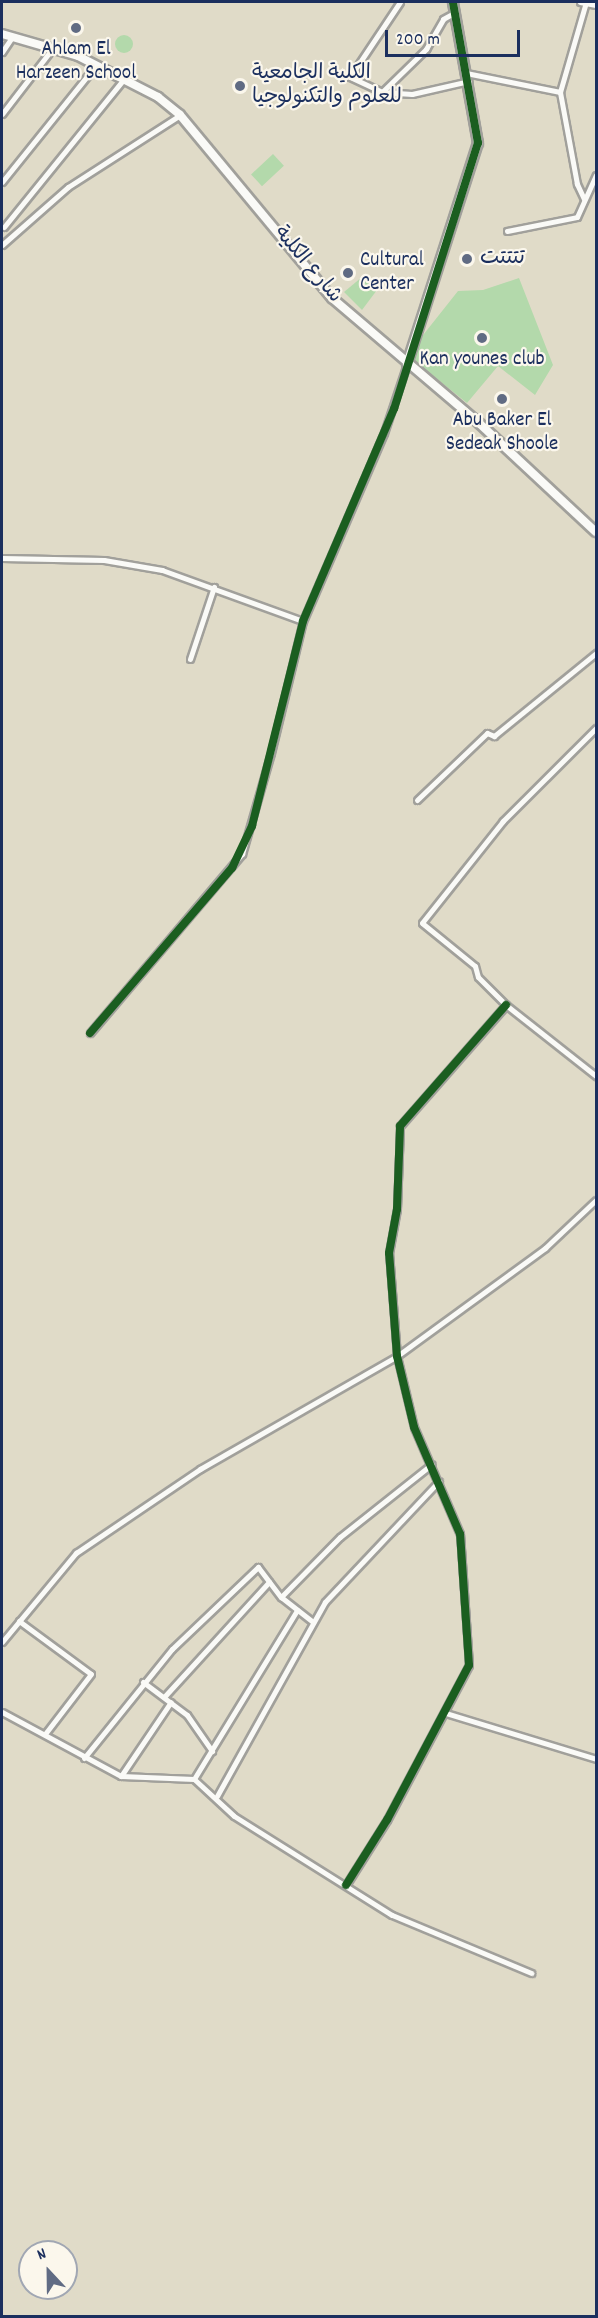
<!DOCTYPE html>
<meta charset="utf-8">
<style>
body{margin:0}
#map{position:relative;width:598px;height:2318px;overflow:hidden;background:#e0dbc8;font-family:Dekko,"Playpen Sans Arabic",sans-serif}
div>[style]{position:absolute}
.green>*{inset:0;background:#b3d9ab;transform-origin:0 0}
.round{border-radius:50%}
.roads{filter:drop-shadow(2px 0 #a1a09b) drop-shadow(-2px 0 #a1a09b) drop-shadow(0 2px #a1a09b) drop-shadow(0 -2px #a1a09b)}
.street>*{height:5px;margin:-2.5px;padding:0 2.5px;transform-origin:2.5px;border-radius:2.5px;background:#fafaf7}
.secondary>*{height:8px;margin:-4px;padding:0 4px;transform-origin:4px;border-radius:4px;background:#fafaf7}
.cycleway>*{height:8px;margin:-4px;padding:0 4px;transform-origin:4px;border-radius:4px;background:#1b5e20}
.dots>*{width:16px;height:16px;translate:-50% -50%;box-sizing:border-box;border:3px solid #fbf7ec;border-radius:50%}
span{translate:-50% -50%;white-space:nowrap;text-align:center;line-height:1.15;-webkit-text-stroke:4.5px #fbf7ec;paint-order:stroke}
.poi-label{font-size:21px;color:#1b2f5e}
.left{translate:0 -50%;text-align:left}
.street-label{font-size:21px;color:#1b2f5e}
.frame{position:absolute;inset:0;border:3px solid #1b2f5e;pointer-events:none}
.north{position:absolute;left:18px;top:2240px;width:60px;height:60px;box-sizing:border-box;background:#fbf7ec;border:2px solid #a1a7b3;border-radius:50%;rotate:338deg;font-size:16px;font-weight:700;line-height:24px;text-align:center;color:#1b2f5e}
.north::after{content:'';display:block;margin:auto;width:21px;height:27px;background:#606b83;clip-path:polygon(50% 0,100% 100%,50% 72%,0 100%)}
.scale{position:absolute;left:385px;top:30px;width:135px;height:27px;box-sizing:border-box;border:3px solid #1b2f5e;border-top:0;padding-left:8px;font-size:18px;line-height:21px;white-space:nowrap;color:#1b2f5e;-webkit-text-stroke:4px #fbf7ec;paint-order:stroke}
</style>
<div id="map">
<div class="green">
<div class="round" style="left:115px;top:35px;width:18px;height:18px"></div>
<div style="left:273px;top:154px;width:16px;height:30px;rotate:47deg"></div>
<div style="clip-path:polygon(362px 277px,380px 286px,362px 310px,344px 292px)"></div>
<div style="clip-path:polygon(519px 278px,553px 365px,535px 395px,498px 366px,467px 403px,412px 359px,412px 349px,458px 291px,483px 290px)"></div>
</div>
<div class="roads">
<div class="street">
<div style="left:400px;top:2px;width:90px;rotate:123.7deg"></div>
<div style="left:350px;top:77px;width:35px;rotate:25deg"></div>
<div style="left:382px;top:92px;width:30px;rotate:4deg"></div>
<div style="left:412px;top:94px;width:58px;rotate:-12.8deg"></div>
<div style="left:580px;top:2px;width:16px;rotate:11deg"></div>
<div style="left:2px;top:52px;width:18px;rotate:-56deg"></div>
<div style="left:466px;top:73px;width:96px;rotate:11.4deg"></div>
<div style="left:382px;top:92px;width:62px;rotate:-44.3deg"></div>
<div style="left:426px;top:49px;width:34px;rotate:-60deg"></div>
<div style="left:443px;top:19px;width:10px;rotate:-29deg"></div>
<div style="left:2px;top:114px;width:82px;rotate:-52.4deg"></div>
<div style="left:2px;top:182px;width:150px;rotate:-51.2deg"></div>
<div style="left:584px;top:199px;width:17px;rotate:-115deg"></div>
<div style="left:577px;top:184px;width:94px;rotate:-100.5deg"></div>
<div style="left:560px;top:92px;width:94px;rotate:-73.9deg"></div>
<div style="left:4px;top:227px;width:189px;rotate:-51deg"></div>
<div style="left:507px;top:231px;width:71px;rotate:-11.3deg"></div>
<div style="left:577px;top:217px;width:46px;rotate:-65.7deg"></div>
<div style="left:2px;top:245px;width:88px;rotate:-41.3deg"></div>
<div style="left:68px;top:187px;width:133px;rotate:-32.7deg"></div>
<div style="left:2px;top:558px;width:102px;rotate:1.1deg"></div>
<div style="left:104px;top:560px;width:59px;rotate:9.8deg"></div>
<div style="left:162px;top:570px;width:150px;rotate:19.9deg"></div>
<div style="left:190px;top:659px;width:76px;rotate:-71.6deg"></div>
<div style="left:596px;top:728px;width:132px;rotate:135deg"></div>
<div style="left:503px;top:821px;width:130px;rotate:128.5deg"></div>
<div style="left:422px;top:923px;width:68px;rotate:39.1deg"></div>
<div style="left:475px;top:966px;width:11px;rotate:75deg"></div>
<div style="left:478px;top:977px;width:40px;rotate:45deg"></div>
<div style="left:506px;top:1005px;width:115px;rotate:38.3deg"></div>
<div style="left:417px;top:800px;width:97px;rotate:-43.7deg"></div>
<div style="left:487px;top:733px;width:8px;rotate:23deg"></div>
<div style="left:494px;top:736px;width:132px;rotate:-39.1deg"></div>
<div style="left:90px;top:1033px;width:235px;rotate:-49.7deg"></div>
<div style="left:242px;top:854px;width:105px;rotate:-74deg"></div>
<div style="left:271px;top:753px;width:136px;rotate:-76.4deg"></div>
<div style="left:303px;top:621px;width:205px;rotate:-66.7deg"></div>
<div style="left:384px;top:433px;width:73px;rotate:-71.6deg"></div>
<div style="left:281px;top:1597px;width:84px;rotate:-45.5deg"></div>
<div style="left:340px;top:1537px;width:117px;rotate:-38.4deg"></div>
<div style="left:19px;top:1621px;width:89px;rotate:36.4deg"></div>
<div style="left:91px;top:1674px;width:76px;rotate:127.5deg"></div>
<div style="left:2px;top:1642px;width:116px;rotate:-50.3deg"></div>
<div style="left:76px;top:1553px;width:150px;rotate:-34.1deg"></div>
<div style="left:200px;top:1469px;width:227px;rotate:-29.8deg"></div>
<div style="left:397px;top:1356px;width:183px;rotate:-36.1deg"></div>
<div style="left:545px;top:1248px;width:70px;rotate:-43.3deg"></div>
<div style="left:143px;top:1682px;width:55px;rotate:36.9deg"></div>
<div style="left:187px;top:1715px;width:44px;rotate:55.2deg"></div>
<div style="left:164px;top:1697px;width:156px;rotate:-47.6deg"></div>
<div style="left:2px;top:1712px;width:135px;rotate:28.3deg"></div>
<div style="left:121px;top:1776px;width:73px;rotate:2.4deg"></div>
<div style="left:194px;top:1779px;width:54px;rotate:42.8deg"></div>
<div style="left:234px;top:1816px;width:186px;rotate:32.1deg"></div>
<div style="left:392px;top:1915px;width:151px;rotate:22.6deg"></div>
<div style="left:446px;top:1713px;width:157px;rotate:17deg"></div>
<div style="left:84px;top:1758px;width:140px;rotate:-51.1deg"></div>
<div style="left:172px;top:1649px;width:119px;rotate:-43.6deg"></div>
<div style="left:258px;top:1567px;width:38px;rotate:53deg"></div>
<div style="left:281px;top:1597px;width:41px;rotate:38deg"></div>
<div style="left:121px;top:1776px;width:89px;rotate:-56deg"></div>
<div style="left:194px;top:1779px;width:198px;rotate:-58.6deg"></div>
<div style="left:217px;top:1796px;width:222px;rotate:-60.9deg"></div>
<div style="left:325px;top:1602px;width:166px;rotate:-46.7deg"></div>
<div style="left:346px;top:1885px;width:77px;rotate:-57.8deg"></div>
<div style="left:387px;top:1820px;width:175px;rotate:-62.1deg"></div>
<div style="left:469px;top:1665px;width:131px;rotate:-93.9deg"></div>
<div style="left:460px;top:1534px;width:116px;rotate:-113.3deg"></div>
<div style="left:414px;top:1427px;width:73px;rotate:-103.5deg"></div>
<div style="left:397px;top:1356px;width:103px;rotate:-94.4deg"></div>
<div style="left:389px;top:1253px;width:45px;rotate:-79.7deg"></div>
<div style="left:397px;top:1209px;width:83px;rotate:-87.9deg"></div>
<div style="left:400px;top:1126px;width:161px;rotate:-48.8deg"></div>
</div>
<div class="secondary">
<div style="left:2px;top:34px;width:79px;rotate:16.1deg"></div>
<div style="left:78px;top:56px;width:90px;rotate:27.1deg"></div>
<div style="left:158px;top:97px;width:28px;rotate:39deg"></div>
<div style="left:180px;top:115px;width:238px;rotate:50.3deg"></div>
<div style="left:332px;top:298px;width:194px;rotate:40.4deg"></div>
<div style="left:480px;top:424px;width:158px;rotate:43deg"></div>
<div style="left:407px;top:364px;width:232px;rotate:-72.2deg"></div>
<div style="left:478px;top:143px;width:143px;rotate:-100.1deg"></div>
</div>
</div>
<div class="cycleway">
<div style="left:90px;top:1033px;width:218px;rotate:-49.3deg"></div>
<div style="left:232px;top:868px;width:47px;rotate:-64.5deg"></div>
<div style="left:252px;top:826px;width:211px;rotate:-76deg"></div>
<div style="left:303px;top:621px;width:231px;rotate:-66.8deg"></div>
<div style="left:394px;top:409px;width:279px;rotate:-72.5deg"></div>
<div style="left:478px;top:143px;width:143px;rotate:-100.1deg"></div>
<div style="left:346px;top:1885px;width:77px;rotate:-57.8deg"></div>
<div style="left:387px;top:1820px;width:175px;rotate:-62.1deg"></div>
<div style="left:469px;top:1665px;width:131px;rotate:-93.9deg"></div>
<div style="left:460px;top:1534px;width:116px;rotate:-113.3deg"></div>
<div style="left:414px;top:1427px;width:73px;rotate:-103.5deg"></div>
<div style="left:397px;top:1356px;width:103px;rotate:-94.4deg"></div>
<div style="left:389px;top:1253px;width:45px;rotate:-79.7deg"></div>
<div style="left:397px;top:1209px;width:83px;rotate:-87.9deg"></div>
<div style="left:400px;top:1126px;width:161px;rotate:-48.8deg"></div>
</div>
<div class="dots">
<div style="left:76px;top:28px;background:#606b83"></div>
<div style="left:240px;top:86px;background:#606b83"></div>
<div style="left:467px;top:259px;background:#606b83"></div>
<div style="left:348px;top:273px;background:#606b83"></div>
<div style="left:482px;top:338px;background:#606b83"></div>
<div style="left:502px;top:399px;background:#606b83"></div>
</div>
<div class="poi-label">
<span style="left:76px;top:62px">Ahlam El<br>Harzeen School</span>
<span class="left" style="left:252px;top:86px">الكلية الجامعية<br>للعلوم والتكنولوجيا</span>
<span class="left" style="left:480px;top:259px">تتتتت</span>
<span class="left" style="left:360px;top:273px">Cultural<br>Center</span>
<span style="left:482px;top:360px">Kan younes club</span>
<span style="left:502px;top:433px">Abu Baker El<br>Sedeak Shoole</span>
</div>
<div class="street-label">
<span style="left:307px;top:265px;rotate:50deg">شارع الكلية</span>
</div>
<div class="frame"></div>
<div class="north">N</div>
<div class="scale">200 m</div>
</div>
